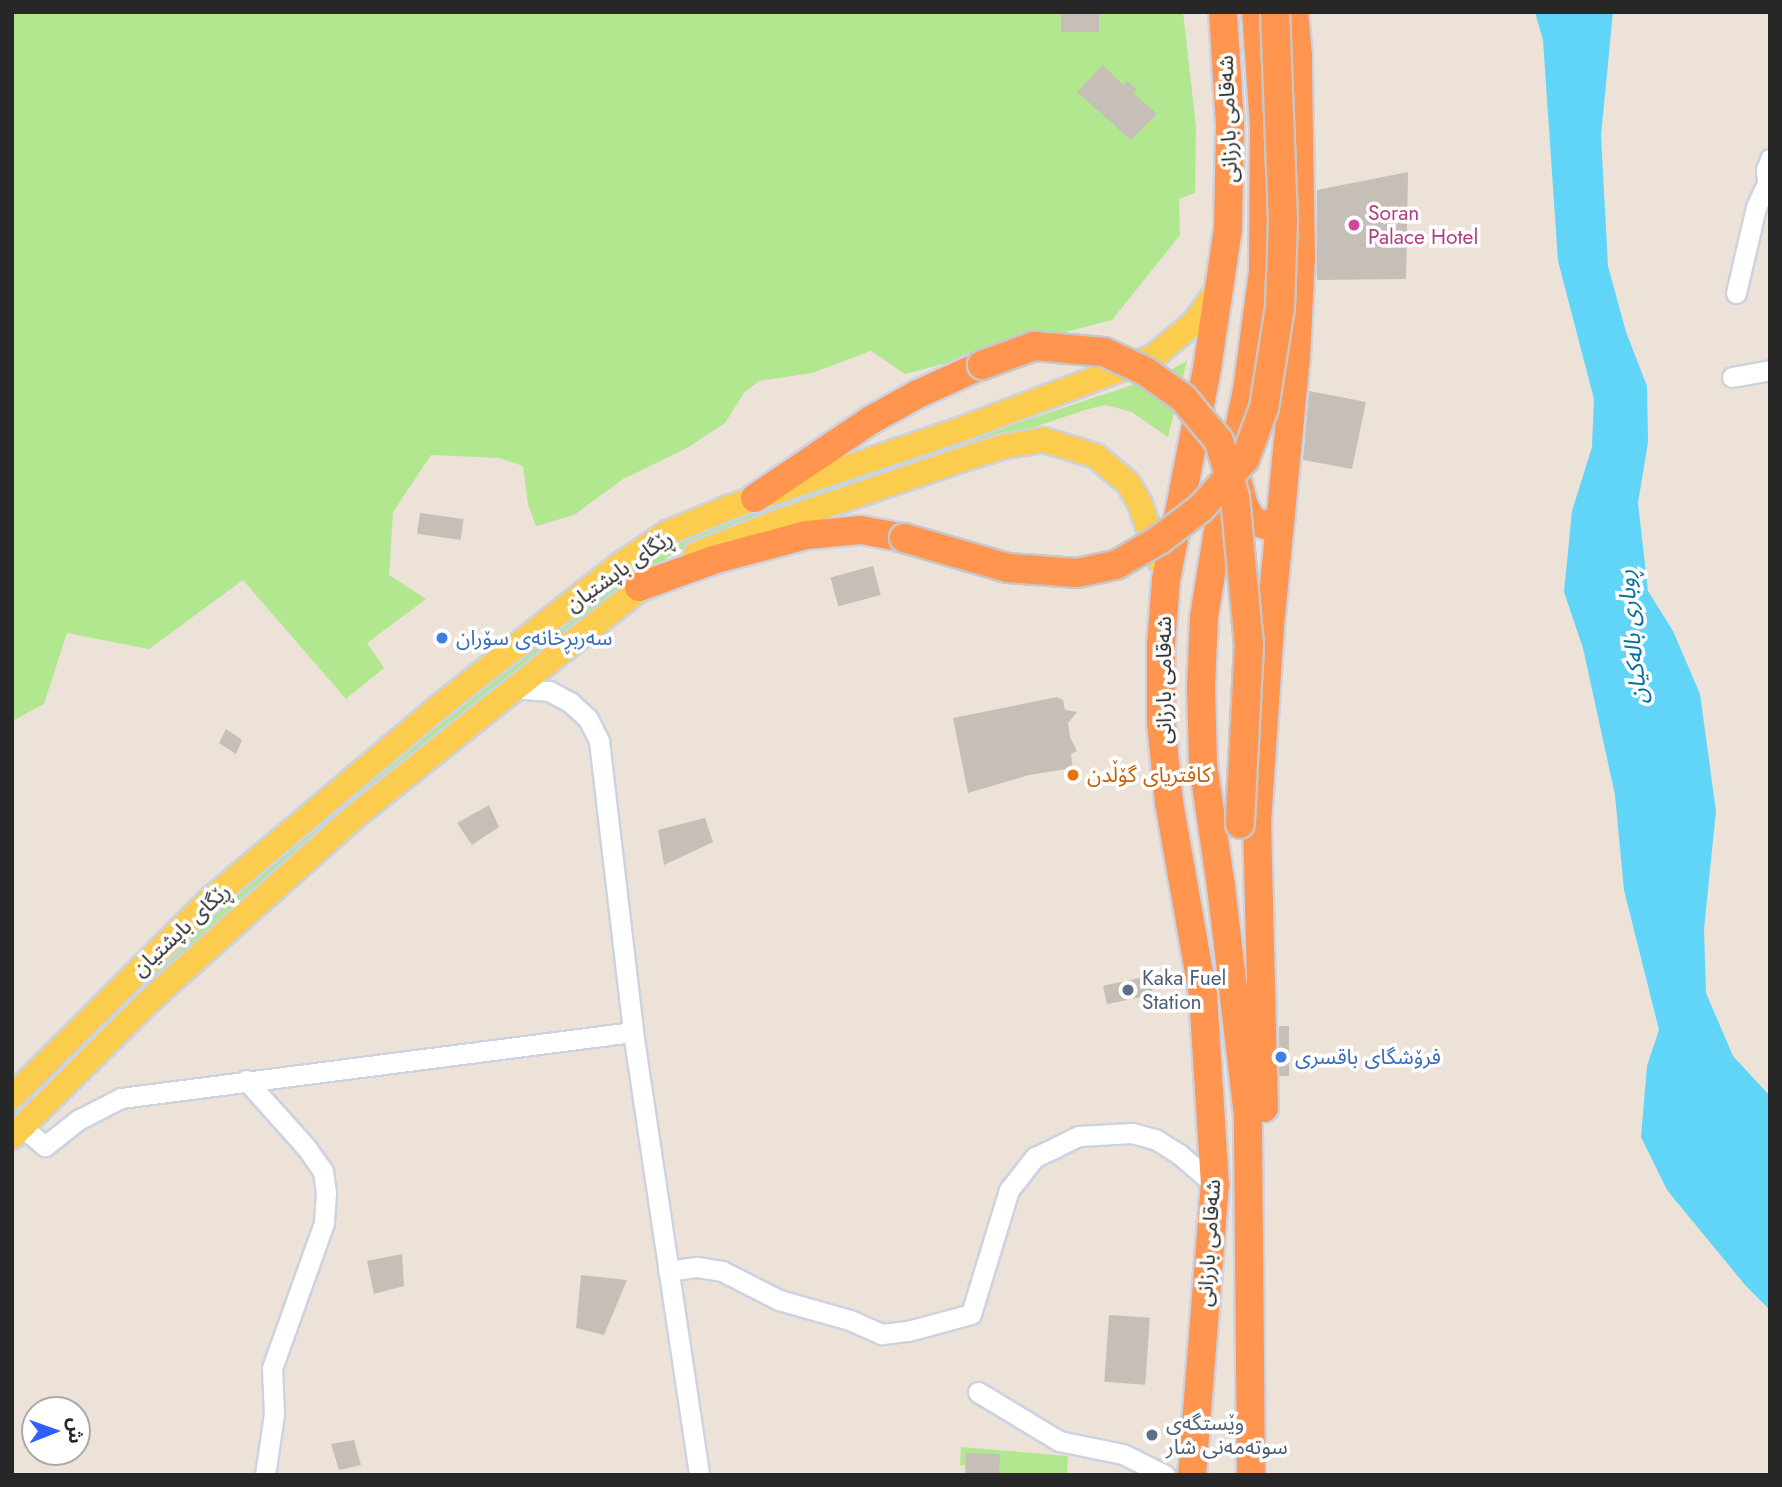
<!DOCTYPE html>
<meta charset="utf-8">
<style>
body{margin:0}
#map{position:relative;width:1782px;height:1487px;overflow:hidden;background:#ece2d7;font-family:Jost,"Noto Sans Arabic",sans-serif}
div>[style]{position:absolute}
.green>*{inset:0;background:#b0e78f}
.water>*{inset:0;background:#61d5f7}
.building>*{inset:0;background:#c6bfb7;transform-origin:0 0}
.roads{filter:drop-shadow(2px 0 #cdd2e2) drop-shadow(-2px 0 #cdd2e2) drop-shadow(0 2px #cdd2e2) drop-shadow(0 -2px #cdd2e2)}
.minor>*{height:19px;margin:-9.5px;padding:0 9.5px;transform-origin:9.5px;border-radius:9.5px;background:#fff}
.major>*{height:24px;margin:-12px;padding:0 12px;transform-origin:12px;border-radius:12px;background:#fbcc4d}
.highway>*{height:28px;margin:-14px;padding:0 14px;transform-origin:14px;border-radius:14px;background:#ff954f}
.bridges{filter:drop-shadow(2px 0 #c7c7c7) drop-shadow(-2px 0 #c7c7c7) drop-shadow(0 2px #c7c7c7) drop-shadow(0 -2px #c7c7c7)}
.highway-bridge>*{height:28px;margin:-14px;padding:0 14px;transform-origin:14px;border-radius:14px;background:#ff954f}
.dots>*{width:19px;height:19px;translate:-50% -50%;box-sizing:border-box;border:4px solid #fff;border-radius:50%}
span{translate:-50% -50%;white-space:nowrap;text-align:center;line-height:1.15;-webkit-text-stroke:7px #fff;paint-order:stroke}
.street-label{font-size:21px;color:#272727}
.hotel-label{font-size:21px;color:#b23c85}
.left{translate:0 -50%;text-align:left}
.shop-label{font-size:21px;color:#366cbe}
.food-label{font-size:21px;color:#c56008}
.service-label{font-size:21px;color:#4e5e75}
.water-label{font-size:23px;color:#0370a0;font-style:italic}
.frame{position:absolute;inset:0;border:14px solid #272727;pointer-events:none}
.north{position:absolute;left:21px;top:1396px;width:70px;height:70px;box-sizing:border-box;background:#fff;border:2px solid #a9a9a9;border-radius:50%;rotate:89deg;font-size:19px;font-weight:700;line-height:28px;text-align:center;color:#272727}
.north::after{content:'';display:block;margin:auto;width:24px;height:32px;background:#315fff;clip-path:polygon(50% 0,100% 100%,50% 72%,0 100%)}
</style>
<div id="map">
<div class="green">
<div style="clip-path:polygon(12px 12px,1183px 12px,1196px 127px,1195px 193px,1179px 199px,1180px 235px,1112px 320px,905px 374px,871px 351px,812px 373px,759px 381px,744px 393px,725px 423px,687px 448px,623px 479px,574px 515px,536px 526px,528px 504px,523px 466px,500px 458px,431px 455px,393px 512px,389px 575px,426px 599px,367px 643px,384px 668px,346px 699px,243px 580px,149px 649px,67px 633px,44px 704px,12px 721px)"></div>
<div style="clip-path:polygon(1187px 361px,1168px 437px,1132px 412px,1106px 405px,1088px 409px,745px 523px,694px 542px,668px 557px,260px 884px,150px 983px,12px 1128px,12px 1113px,174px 949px,384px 766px,660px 552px,730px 519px,1159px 376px)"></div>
<div style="clip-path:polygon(961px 1447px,1068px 1456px,1067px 1475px,989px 1475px,979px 1466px,960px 1465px)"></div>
</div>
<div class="water">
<div style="clip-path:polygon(1535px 12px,1613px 12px,1601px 135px,1608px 266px,1626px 332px,1647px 386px,1648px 442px,1638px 503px,1648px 591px,1673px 631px,1700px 694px,1716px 811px,1704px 929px,1706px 993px,1733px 1056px,1770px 1096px,1770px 1310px,1745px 1285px,1667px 1190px,1641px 1137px,1647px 1066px,1659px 1030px,1624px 890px,1615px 795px,1583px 648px,1564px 592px,1572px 511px,1592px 447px,1594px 399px,1558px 261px,1543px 40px)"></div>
</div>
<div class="building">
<div style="left:1061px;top:12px;width:38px;height:20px"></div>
<div style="clip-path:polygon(1103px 65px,1123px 85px,1127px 81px,1137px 89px,1133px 93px,1157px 114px,1131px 140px,1077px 92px)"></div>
<div style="clip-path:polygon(1408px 172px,1406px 279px,1317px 280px,1317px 190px)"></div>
<div style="clip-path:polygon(1309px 391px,1366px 402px,1352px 469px,1303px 460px)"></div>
<div style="left:420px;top:513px;width:44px;height:21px;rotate:8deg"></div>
<div style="left:873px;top:566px;width:30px;height:44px;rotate:75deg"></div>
<div style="clip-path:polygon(1057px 697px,1063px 700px,1065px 710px,1077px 712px,1068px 723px,1070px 737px,1077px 751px,1071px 754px,1073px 768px,1029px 775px,968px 793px,953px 718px)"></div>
<div style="clip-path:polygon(226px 729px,242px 740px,236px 754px,219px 743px)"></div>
<div style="clip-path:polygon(489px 805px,499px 827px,472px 845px,457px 823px)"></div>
<div style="clip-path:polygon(705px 818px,713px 842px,664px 865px,658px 830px)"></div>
<div style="left:1149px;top:976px;width:19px;height:47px;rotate:78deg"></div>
<div style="left:1279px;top:1026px;width:10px;height:50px"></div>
<div style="clip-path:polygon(402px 1254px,404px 1286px,374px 1294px,367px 1261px)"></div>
<div style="clip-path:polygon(581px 1275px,627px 1280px,604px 1335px,576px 1328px)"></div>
<div style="left:1109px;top:1315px;width:41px;height:67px;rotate:4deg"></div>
<div style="clip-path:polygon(354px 1440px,361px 1465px,339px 1470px,331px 1444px)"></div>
<div style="left:966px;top:1453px;width:34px;height:22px;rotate:2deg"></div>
</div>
<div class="roads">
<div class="minor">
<div style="left:1769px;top:196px;width:26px;rotate:-97deg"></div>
<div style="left:1766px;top:170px;width:12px;rotate:-70deg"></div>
<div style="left:1736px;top:293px;width:88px;rotate:-76.9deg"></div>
<div style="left:1756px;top:207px;width:23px;rotate:-65deg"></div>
<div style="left:1732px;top:377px;width:39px;rotate:-10deg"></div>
<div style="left:513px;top:688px;width:36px;rotate:5deg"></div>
<div style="left:549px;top:691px;width:24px;rotate:28deg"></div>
<div style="left:570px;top:702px;width:25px;rotate:43deg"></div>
<div style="left:588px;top:719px;width:25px;rotate:63deg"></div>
<div style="left:599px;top:741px;width:293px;rotate:83.3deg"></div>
<div style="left:633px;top:1032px;width:448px;rotate:81.5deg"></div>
<div style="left:246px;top:1080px;width:90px;rotate:48.2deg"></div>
<div style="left:306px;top:1147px;width:29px;rotate:55deg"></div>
<div style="left:323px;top:1171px;width:22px;rotate:82deg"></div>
<div style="left:326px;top:1193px;width:30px;rotate:94deg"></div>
<div style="left:324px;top:1223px;width:154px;rotate:109.7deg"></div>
<div style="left:272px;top:1368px;width:46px;rotate:87.5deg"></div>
<div style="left:274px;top:1414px;width:62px;rotate:98.4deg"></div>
<div style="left:22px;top:1127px;width:30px;rotate:40deg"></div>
<div style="left:45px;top:1146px;width:42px;rotate:-38.2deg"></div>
<div style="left:78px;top:1120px;width:48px;rotate:-27.1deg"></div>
<div style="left:121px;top:1098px;width:516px;rotate:-7.35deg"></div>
<div style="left:668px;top:1271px;width:29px;rotate:-8deg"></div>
<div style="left:697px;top:1267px;width:25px;rotate:9deg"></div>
<div style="left:722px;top:1271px;width:64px;rotate:27deg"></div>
<div style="left:779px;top:1300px;width:74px;rotate:15.7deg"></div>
<div style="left:850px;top:1320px;width:35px;rotate:24deg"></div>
<div style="left:882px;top:1334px;width:26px;rotate:-7deg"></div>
<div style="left:908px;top:1331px;width:65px;rotate:-15.1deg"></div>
<div style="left:971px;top:1314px;width:130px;rotate:-73deg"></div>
<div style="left:1009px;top:1190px;width:42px;rotate:-51.8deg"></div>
<div style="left:1035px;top:1157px;width:23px;rotate:-25deg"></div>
<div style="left:1056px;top:1147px;width:25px;rotate:-26deg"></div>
<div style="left:1079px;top:1136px;width:53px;rotate:-3.2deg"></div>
<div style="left:1132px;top:1133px;width:24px;rotate:15deg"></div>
<div style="left:1155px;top:1139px;width:28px;rotate:32deg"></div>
<div style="left:1179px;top:1154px;width:48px;rotate:40.7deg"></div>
<div style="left:978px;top:1392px;width:95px;rotate:31.2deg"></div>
<div style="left:1059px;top:1441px;width:65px;rotate:11.5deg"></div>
<div style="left:1123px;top:1454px;width:47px;rotate:26.6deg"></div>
</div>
<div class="major">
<div style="left:696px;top:554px;width:88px;rotate:-21.3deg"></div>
<div style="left:778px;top:522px;width:203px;rotate:-18.7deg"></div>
<div style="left:970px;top:457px;width:38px;rotate:-17deg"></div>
<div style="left:1006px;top:446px;width:38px;rotate:-9deg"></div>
<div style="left:1044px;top:440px;width:54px;rotate:17.1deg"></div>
<div style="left:1096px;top:456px;width:42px;rotate:40.2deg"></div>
<div style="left:1128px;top:483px;width:24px;rotate:60deg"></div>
<div style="left:1140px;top:504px;width:60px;rotate:70.7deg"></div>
<div style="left:12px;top:1097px;width:281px;rotate:-44.9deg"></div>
<div style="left:211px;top:899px;width:299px;rotate:-40.1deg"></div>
<div style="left:440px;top:706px;width:229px;rotate:-38.1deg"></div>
<div style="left:620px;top:565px;width:57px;rotate:-34.2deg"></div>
<div style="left:667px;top:533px;width:68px;rotate:-22.4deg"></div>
<div style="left:730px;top:507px;width:242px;rotate:-18.6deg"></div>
<div style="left:959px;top:430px;width:207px;rotate:-20.6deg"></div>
<div style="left:1153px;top:357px;width:55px;rotate:-39.8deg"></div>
<div style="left:1195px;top:322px;width:42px;rotate:-54.8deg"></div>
<div style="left:12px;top:1137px;width:193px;rotate:-44.8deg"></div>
<div style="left:149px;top:1001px;width:274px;rotate:-41.9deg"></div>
<div style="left:353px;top:818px;width:386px;rotate:-38.6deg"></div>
</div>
<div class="highway">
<div style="left:1238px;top:483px;width:24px;rotate:75deg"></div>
<div style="left:1244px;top:506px;width:17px;rotate:59deg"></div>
<div style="left:1253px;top:521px;width:16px;rotate:18deg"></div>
<div style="left:1268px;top:526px;width:16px;rotate:-38deg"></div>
<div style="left:755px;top:498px;width:140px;rotate:-33.9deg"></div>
<div style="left:871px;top:420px;width:54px;rotate:-29deg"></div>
<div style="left:918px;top:394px;width:70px;rotate:-24.4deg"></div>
<div style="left:639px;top:587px;width:79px;rotate:-20deg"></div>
<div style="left:713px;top:560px;width:97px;rotate:-14.9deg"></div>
<div style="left:807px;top:535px;width:54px;rotate:-5.3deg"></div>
<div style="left:861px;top:530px;width:44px;rotate:10.5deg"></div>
<div style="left:1264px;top:1108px;width:285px;rotate:-91.4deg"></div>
<div style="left:1257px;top:823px;width:196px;rotate:-86.2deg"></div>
<div style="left:1270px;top:627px;width:271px;rotate:-84.5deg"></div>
<div style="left:1296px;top:357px;width:99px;rotate:-87.1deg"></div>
<div style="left:1301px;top:258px;width:202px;rotate:-90.9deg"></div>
<div style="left:1298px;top:56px;width:44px;rotate:-95.2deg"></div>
<div style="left:1192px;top:1475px;width:291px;rotate:-85.5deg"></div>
<div style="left:1215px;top:1185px;width:190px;rotate:-93.6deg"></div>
<div style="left:1203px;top:995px;width:195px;rotate:-100deg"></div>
<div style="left:1169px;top:803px;width:81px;rotate:-95.6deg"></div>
<div style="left:1161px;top:722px;width:77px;rotate:-90deg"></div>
<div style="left:1161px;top:645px;width:65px;rotate:-85.6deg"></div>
<div style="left:1166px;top:580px;width:215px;rotate:-79deg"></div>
<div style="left:1207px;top:369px;width:143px;rotate:-81.5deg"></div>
<div style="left:1228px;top:228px;width:102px;rotate:-88.9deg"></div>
<div style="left:1230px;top:126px;width:114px;rotate:-93.5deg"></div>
<div style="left:1251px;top:1475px;width:359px;rotate:-90.5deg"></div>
<div style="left:1248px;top:1116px;width:231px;rotate:-96.7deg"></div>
<div style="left:1221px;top:887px;width:125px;rotate:-98.3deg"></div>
<div style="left:1203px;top:763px;width:75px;rotate:-91.5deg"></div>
<div style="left:1201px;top:688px;width:71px;rotate:-87.6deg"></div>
<div style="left:1204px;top:617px;width:94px;rotate:-80.8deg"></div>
<div style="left:1219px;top:524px;width:137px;rotate:-78.2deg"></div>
<div style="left:1247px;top:390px;width:120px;rotate:-82.3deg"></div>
<div style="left:1263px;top:271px;width:145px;rotate:-89.6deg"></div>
<div style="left:1264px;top:126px;width:114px;rotate:-94deg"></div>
</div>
</div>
<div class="bridges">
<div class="highway-bridge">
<div style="left:982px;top:365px;width:55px;rotate:-20.1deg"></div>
<div style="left:1034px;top:346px;width:70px;rotate:4.9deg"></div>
<div style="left:1104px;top:352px;width:45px;rotate:24.9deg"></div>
<div style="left:1145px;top:371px;width:47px;rotate:35.4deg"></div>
<div style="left:1183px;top:398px;width:56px;rotate:50.1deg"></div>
<div style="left:1219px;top:441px;width:58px;rotate:74.1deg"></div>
<div style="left:1235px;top:497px;width:148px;rotate:84.6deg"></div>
<div style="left:1249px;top:644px;width:180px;rotate:92.9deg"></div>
<div style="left:904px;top:538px;width:108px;rotate:16.1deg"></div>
<div style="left:1008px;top:568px;width:69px;rotate:4.1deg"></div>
<div style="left:1077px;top:573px;width:40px;rotate:-12deg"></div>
<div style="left:1116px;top:565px;width:50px;rotate:-30.2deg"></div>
<div style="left:1159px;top:540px;width:53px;rotate:-37.3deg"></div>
<div style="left:1201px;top:508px;width:66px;rotate:-48.1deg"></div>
<div style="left:1245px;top:459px;width:54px;rotate:-69.6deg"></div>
<div style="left:1264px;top:408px;width:102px;rotate:-81deg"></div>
<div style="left:1280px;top:307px;width:87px;rotate:-88deg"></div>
<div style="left:1283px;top:220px;width:208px;rotate:-92.2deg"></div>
</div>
</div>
<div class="dots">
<div style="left:1354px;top:225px;background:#d1479c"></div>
<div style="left:442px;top:638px;background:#3f7fe0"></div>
<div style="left:1073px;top:775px;background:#e8710a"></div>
<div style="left:1128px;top:990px;background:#5c6f8a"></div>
<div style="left:1281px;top:1057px;background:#3f7fe0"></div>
<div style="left:1152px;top:1435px;background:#5c6f8a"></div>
</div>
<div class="street-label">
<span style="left:1228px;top:119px;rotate:-92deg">شەقامی بارزانی</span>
<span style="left:619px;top:571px;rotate:-35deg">ڕێگای باپشتیان</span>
<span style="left:1164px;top:680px;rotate:-90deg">شەقامی بارزانی</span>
<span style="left:181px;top:930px;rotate:-43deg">ڕێگای باپشتیان</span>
<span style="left:1209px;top:1243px;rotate:-86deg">شەقامی بارزانی</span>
</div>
<div class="hotel-label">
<span class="left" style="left:1368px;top:225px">Soran<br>Palace Hotel</span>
</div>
<div class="shop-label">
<span class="left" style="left:456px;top:638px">سەربڕخانەی سۆران</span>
<span class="left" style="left:1295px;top:1057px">فرۆشگای باقسری</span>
</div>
<div class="food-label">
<span class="left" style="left:1087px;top:775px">کافتریای گۆڵدن</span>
</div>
<div class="service-label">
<span class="left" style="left:1142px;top:990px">Kaka Fuel<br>Station</span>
<span class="left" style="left:1166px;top:1435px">وێستگەی<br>سوتەمەنی شار</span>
</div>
<div class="water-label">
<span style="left:1632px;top:637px;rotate:-96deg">ڕوباری بالەکیان</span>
</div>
<div class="frame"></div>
<div class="north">ش</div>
</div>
